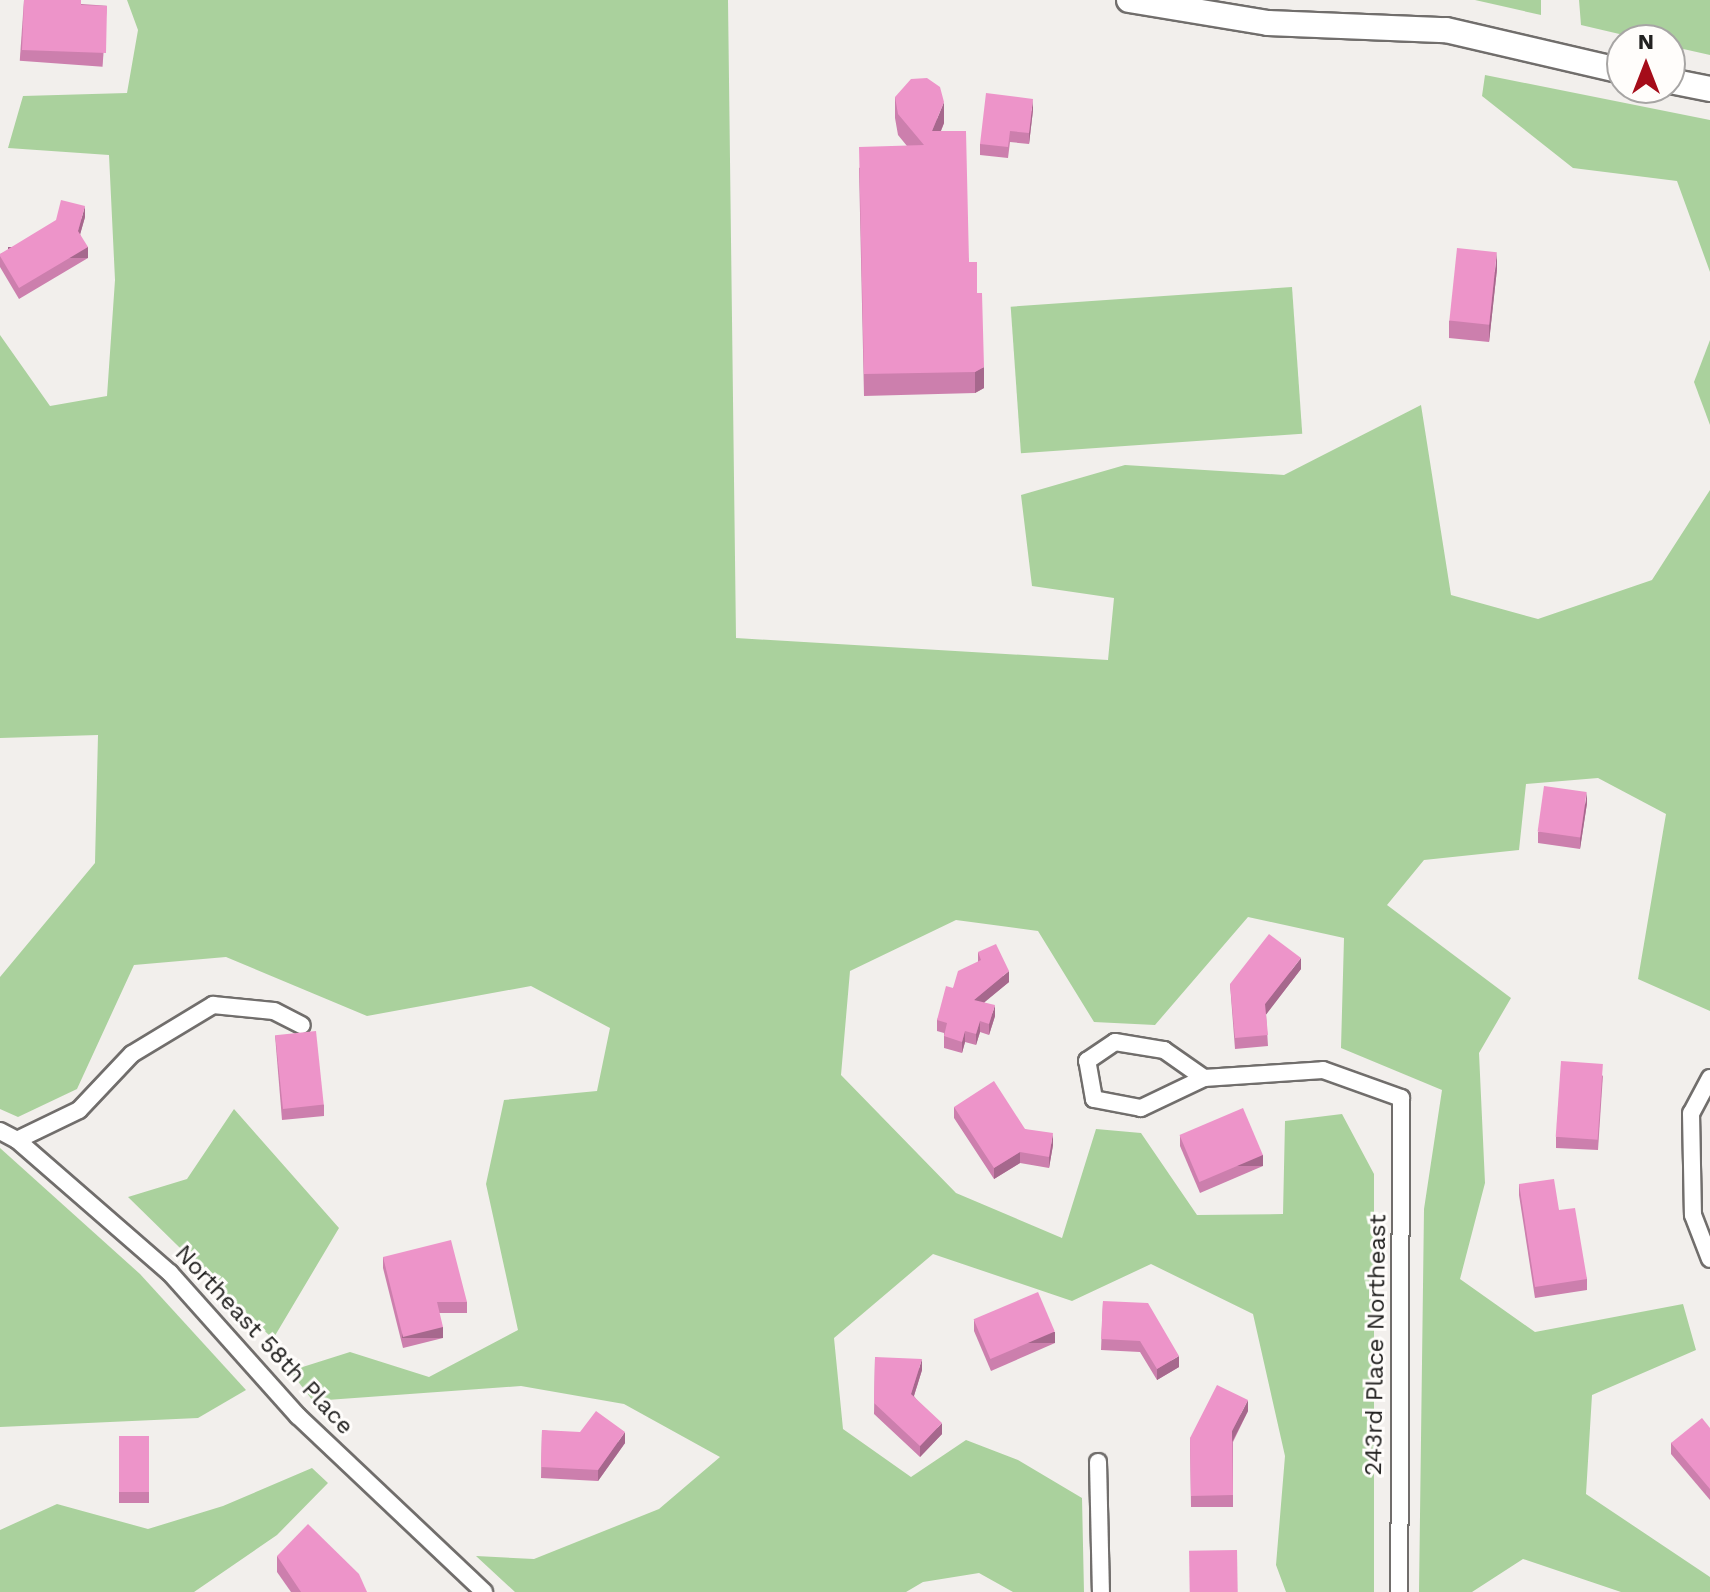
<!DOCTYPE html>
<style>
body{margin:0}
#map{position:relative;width:1710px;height:1592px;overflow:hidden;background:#f2efec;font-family:"Work Sans",sans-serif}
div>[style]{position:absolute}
.green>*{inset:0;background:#aad19d;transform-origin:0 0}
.roads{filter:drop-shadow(2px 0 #716e6c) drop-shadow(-2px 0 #716e6c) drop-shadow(0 2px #716e6c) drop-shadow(0 -2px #716e6c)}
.street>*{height:16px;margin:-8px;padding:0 8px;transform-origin:8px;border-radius:8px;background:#fff}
.secondary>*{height:24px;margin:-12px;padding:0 12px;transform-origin:12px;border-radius:12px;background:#fff}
.wall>*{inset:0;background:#cc7fad;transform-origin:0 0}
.shaded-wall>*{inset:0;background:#a6688d;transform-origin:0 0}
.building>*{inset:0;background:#ed94c9;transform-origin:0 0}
span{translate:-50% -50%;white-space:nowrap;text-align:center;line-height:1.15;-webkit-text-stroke:6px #fffdfb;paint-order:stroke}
.street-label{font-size:24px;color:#232221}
.north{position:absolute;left:1606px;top:24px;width:80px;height:80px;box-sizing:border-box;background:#fffdfb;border:2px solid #a7a5a4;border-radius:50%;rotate:0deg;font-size:22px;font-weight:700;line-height:32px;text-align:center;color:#232221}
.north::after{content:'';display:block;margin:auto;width:28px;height:36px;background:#a50c19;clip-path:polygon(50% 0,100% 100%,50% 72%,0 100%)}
</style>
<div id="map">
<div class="green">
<div style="clip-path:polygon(127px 0,728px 0,736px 638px,1108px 660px,1114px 598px,1032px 586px,1021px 495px,1125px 465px,1284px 475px,1421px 405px,1451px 595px,1538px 619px,1652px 580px,1710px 490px,1710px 1011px,1638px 979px,1666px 814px,1598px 778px,1526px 784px,1519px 850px,1424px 860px,1387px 905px,1511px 998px,1479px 1053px,1485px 1183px,1460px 1279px,1535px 1332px,1683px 1304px,1696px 1350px,1592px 1395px,1586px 1494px,1710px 1577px,1710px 1592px,1621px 1592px,1523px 1559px,1472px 1592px,1419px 1592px,1424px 1209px,1442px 1090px,1341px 1048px,1344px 938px,1248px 917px,1155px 1025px,1094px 1022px,1038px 931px,956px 920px,850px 971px,841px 1075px,956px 1193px,1062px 1238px,1096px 1129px,1141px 1133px,1197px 1215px,1283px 1214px,1285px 1121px,1342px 1114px,1374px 1174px,1374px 1592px,1286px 1592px,1276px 1565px,1285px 1456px,1253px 1314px,1151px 1264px,1072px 1301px,933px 1254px,834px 1338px,843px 1429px,911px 1477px,966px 1440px,1018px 1460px,1082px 1498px,1084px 1592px,1013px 1592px,979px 1573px,923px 1582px,906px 1592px,515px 1592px,476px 1556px,534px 1559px,659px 1509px,720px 1457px,624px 1404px,521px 1386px,313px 1401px,290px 1371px,350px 1352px,429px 1377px,518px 1330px,486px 1184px,504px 1100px,597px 1091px,610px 1028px,531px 986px,367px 1016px,226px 957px,134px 965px,77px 1089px,18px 1117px,0 1109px,0 977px,95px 863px,98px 735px,0 738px,0 335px,50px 406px,107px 396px,115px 280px,109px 155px,8px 148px,23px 96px,127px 93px,138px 30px)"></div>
<div style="clip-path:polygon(1475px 0,1541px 0,1541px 15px)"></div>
<div style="clip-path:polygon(1579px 0,1710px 0,1710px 55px,1670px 46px,1670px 40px,1645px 40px,1581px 25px)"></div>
<div style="clip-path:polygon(1485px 75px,1710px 120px,1710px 272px,1677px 181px,1573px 168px,1482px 96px)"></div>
<div style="left:1292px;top:287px;width:147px;height:282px;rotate:86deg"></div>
<div style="clip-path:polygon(1710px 340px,1710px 425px,1694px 382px)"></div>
<div style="clip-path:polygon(234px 1109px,339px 1228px,273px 1339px,128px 1197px,187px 1179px)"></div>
<div style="clip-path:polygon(0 1148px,140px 1274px,246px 1390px,198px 1418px,0 1427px)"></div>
<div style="clip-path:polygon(312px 1468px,328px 1483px,277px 1535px,194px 1592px,0 1592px,0 1530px,57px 1504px,148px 1529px,223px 1506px)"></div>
</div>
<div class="roads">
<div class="street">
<div style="left:1204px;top:1078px;width:70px;rotate:154.5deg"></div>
<div style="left:1141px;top:1108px;width:48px;rotate:-169.2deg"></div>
<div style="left:1094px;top:1099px;width:39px;rotate:-100deg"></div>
<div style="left:1087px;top:1061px;width:34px;rotate:-34deg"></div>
<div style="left:1115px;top:1042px;width:50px;rotate:9.3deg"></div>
<div style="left:1164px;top:1050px;width:49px;rotate:35deg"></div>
<div style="left:1204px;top:1078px;width:119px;rotate:-3.8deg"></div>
<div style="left:1323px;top:1070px;width:83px;rotate:19.7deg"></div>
<div style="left:1401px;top:1098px;width:494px;rotate:90.2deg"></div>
<div style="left:1710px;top:1078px;width:40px;rotate:118deg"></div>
<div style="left:1691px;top:1113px;width:102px;rotate:88.9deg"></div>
<div style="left:1693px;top:1215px;width:47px;rotate:68.9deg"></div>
<div style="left:0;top:1131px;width:19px;rotate:28deg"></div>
<div style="left:17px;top:1140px;width:203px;rotate:41deg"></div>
<div style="left:170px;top:1273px;width:192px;rotate:48.2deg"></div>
<div style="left:298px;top:1416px;width:256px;rotate:43.4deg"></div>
<div style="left:17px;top:1140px;width:69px;rotate:-25.8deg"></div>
<div style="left:79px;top:1110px;width:77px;rotate:-46.6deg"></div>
<div style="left:132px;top:1054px;width:95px;rotate:-31.2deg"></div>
<div style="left:213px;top:1005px;width:61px;rotate:5.6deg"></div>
<div style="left:274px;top:1011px;width:31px;rotate:27deg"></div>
<div style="left:1098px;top:1462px;width:130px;rotate:88.7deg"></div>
</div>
<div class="secondary">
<div style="left:1129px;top:0;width:141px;rotate:9.4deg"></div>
<div style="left:1268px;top:23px;width:178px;rotate:2.3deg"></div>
<div style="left:1446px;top:30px;width:181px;rotate:13.1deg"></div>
<div style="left:1670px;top:81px;width:41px;rotate:11.3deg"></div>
</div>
</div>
<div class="wall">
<div style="left:24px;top:0;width:83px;height:61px;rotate:4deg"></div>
<div style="clip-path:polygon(895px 97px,944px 123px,941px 131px,969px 262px,977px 293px,984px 388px,975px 393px,864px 396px,859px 168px,907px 146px,898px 135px,895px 118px)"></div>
<div style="clip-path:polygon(1033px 110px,1029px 144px,1010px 142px,1008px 158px,980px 155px,980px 144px)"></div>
<div style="clip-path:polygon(85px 217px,80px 234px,88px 258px,19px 299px,0 267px,0 254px)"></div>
<div style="clip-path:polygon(1497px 269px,1489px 342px,1449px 338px,1449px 321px)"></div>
<div style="clip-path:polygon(1587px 803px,1580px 849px,1538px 843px,1538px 832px)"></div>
<div style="clip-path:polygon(978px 952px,1009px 982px,984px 1002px,995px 1016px,989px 1035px,980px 1032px,976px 1045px,965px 1042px,962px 1053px,944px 1048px,944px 1033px,937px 1031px,937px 1020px,953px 988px,978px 962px)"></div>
<div style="clip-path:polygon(1301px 969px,1266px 1014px,1268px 1046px,1235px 1049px,1230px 984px)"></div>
<div style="clip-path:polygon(275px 1035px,324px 1105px,324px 1116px,282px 1120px)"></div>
<div style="clip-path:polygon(1603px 1075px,1598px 1150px,1556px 1148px,1556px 1137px)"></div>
<div style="clip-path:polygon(954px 1107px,1025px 1129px,1053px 1145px,1049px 1168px,1020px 1163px,994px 1179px,954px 1118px)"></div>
<div style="clip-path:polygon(1180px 1135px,1263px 1166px,1200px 1193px,1180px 1146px)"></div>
<div style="clip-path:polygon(1519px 1184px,1559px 1210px,1587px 1279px,1587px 1290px,1535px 1298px,1519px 1195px)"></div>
<div style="clip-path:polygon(383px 1257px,467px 1302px,467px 1313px,439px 1313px,443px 1338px,403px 1348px,383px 1268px)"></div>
<div style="clip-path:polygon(1103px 1301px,1179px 1367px,1157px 1380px,1140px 1352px,1101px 1350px)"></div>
<div style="clip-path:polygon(974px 1320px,1055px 1343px,991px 1371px,974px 1331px)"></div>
<div style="clip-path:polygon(875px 1357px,922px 1370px,914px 1396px,942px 1434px,920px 1457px,874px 1414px)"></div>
<div style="clip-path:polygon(1248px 1411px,1233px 1442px,1233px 1507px,1191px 1507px,1190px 1438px)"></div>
<div style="clip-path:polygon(1710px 1428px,1710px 1500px,1671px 1454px,1671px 1443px)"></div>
<div style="clip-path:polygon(542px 1430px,625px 1443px,598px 1481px,541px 1478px)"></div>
<div style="left:119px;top:1436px;width:30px;height:67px"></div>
<div style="clip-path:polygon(277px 1556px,367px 1592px,291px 1592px,277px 1572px)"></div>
</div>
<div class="shaded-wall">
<div style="clip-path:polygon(1033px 99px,1033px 110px,1029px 144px,1029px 133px)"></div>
<div style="clip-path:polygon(944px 102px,944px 123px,932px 152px,932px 131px)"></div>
<div style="clip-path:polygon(85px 206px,85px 217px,78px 242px,78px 231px)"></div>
<div style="left:88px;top:247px;width:11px;height:80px;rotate:90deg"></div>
<div style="clip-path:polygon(1497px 252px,1497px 269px,1489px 342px,1489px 326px)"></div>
<div style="clip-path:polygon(984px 367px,984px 388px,975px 393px,975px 372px)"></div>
<div style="clip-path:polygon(1587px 792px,1587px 803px,1580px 849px,1580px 838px)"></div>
<div style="clip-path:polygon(1301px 958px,1301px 969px,1265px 1016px,1265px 1004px)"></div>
<div style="clip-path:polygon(1009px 971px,1009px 982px,974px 1011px,974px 1000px)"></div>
<div style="clip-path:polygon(995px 1005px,995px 1016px,989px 1035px,989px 1024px)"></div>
<div style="clip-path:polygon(980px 1021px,980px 1032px,976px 1045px,976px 1034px)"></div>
<div style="clip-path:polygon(965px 1031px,965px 1042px,962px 1053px,962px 1042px)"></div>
<div style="clip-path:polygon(1053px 1133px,1053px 1145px,1049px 1168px,1049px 1157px)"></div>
<div style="clip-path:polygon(1020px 1152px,1020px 1163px,994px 1179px,994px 1168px)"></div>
<div style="left:1263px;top:1155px;width:11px;height:69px;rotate:90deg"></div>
<div style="left:443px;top:1327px;width:11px;height:41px;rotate:90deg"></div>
<div style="left:1055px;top:1332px;width:11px;height:70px;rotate:90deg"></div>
<div style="clip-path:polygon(1179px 1356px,1179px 1367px,1157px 1380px,1157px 1369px)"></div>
<div style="clip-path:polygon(922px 1359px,922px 1370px,911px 1405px,911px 1394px)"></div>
<div style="clip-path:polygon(1248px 1400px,1248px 1411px,1232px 1442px,1232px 1431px)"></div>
<div style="clip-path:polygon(942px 1423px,942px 1434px,920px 1457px,920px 1446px)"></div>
<div style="clip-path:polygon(625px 1432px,625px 1443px,598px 1481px,598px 1470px)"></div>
</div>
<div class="building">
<div style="clip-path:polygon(24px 0,81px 0,81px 5px,107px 6px,106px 53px,22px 50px)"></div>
<div style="clip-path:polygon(927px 78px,940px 87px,944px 102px,932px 131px,966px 131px,969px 262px,977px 262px,977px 293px,982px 293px,984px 367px,975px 372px,864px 374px,859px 147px,924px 145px,898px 114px,895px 97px,911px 79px)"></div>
<div style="clip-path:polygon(986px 93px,1033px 99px,1029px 133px,1010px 131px,1008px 147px,980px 144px)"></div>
<div style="clip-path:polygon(61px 200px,85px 206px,78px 231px,88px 247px,19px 288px,0 256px,0 254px,56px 220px)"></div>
<div style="left:1457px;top:248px;width:40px;height:73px;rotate:6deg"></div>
<div style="left:1544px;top:786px;width:43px;height:46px;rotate:8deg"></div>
<div style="clip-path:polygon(1269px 934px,1301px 958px,1265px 1004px,1268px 1035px,1235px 1038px,1230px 984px)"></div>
<div style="clip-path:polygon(996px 944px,1009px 971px,974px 1000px,995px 1005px,989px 1024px,980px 1021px,976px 1034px,965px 1031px,962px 1042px,944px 1036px,947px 1023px,937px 1020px,946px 986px,953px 988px,958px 971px,981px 960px,978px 952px)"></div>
<div style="left:316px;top:1031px;width:74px;height:41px;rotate:84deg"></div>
<div style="left:1561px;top:1061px;width:42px;height:76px;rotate:4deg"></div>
<div style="clip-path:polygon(994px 1081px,1025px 1129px,1053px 1133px,1049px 1157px,1020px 1152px,994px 1168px,954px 1107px)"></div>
<div style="left:1243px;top:1108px;width:51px;height:69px;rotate:67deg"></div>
<div style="clip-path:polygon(1554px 1179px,1559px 1210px,1575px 1208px,1587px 1279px,1535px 1287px,1519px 1184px)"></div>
<div style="clip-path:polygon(451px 1240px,467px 1302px,437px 1302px,443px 1327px,403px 1337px,383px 1257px)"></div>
<div style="left:1038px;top:1292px;width:43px;height:70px;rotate:67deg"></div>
<div style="clip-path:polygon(1103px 1301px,1148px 1303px,1179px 1356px,1157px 1369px,1140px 1341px,1101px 1339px)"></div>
<div style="clip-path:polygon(875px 1357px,922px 1359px,911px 1394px,942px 1423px,920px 1446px,874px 1403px)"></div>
<div style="clip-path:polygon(1217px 1385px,1248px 1400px,1232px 1431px,1233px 1495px,1191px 1496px,1190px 1438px)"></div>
<div style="clip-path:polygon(596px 1411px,625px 1432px,598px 1470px,541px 1467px,542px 1430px,580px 1432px)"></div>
<div style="clip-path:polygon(1702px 1418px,1710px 1428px,1710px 1489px,1671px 1443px)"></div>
<div style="left:119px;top:1436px;width:30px;height:56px"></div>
<div style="clip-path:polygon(308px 1524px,359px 1574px,367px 1592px,301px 1592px,277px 1556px)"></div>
<div style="left:1237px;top:1550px;width:42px;height:48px;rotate:89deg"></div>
</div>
<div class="street-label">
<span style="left:264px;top:1340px;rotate:47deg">Northeast 58th Place</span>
<span style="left:1376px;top:1345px;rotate:-89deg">243rd Place Northeast</span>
</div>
<div class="north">N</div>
</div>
